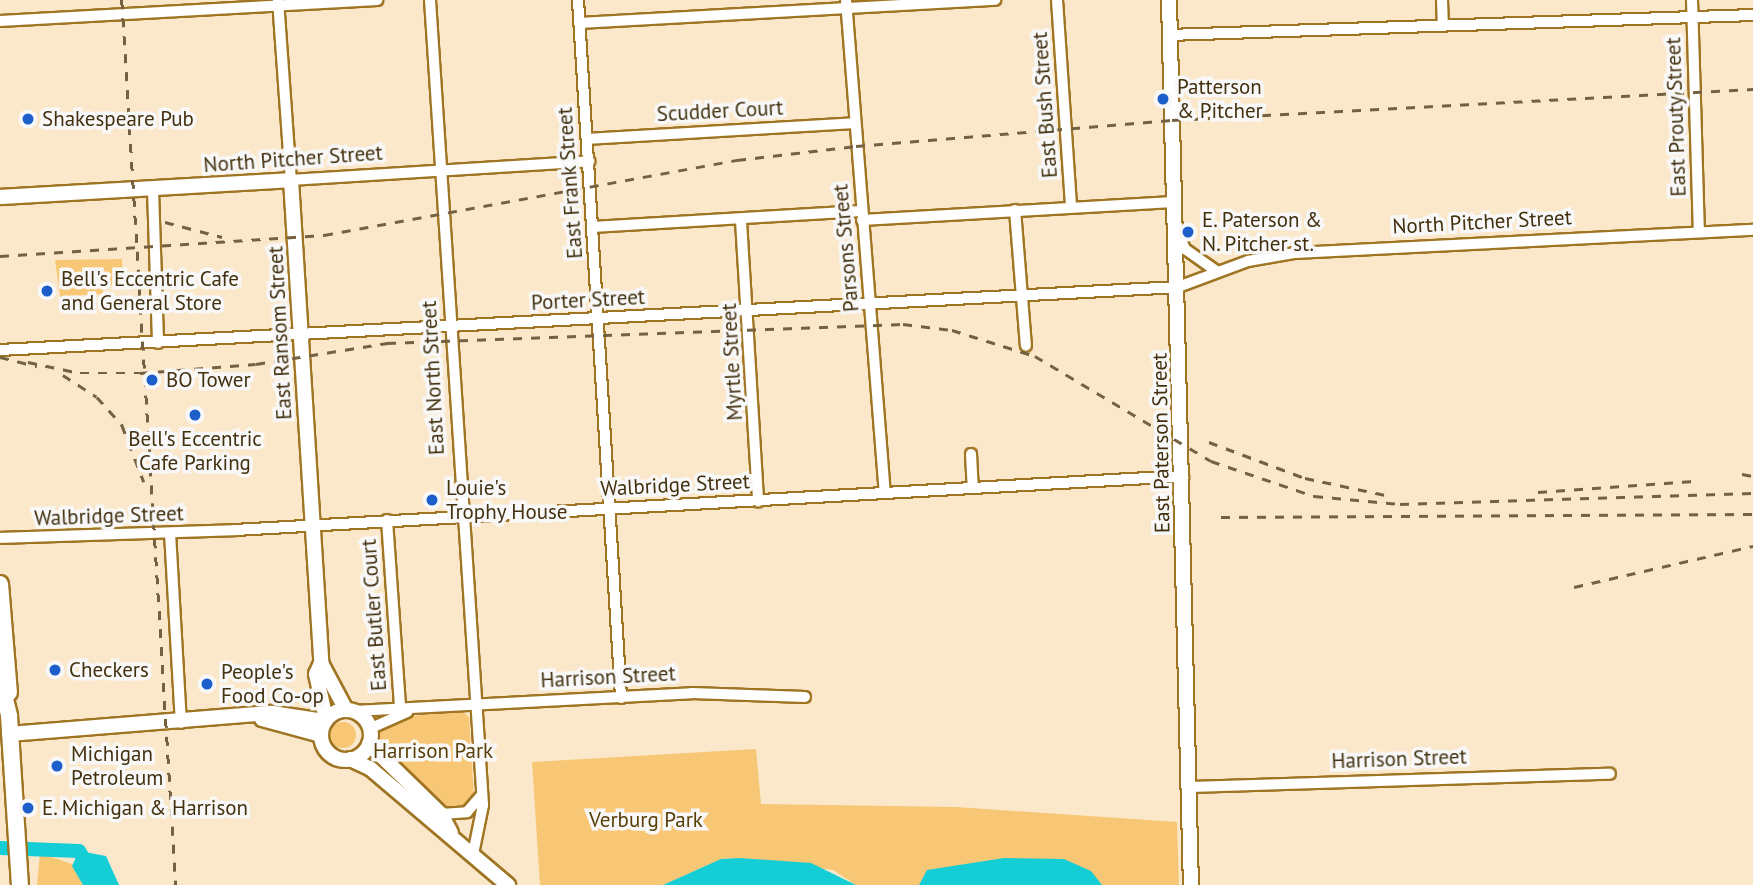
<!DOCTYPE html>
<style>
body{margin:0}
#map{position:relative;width:1753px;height:885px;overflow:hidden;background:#fbe8cb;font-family:"PT Sans",sans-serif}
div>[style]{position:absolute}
.green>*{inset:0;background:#f7c776}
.round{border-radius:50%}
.water>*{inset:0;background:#15cdd5}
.river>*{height:14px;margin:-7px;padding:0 7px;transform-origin:7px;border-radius:7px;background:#15cdd5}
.roads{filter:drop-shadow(2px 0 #9f7523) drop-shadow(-2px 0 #9f7523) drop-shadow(0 2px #9f7523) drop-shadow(0 -2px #9f7523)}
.street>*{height:10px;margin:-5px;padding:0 5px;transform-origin:5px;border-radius:5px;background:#fff}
.secondary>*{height:14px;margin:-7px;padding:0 7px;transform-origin:7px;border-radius:7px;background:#fff}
.secondary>.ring{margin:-7px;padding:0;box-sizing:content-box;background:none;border:14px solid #fff;border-radius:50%}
.primary>*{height:16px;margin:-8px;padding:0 8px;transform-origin:8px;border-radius:8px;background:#fff}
.rail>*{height:2.5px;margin-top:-1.25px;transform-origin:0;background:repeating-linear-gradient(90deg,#746141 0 9px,transparent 0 18px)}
.dots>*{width:19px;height:19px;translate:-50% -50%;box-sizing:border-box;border:4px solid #f8f8f8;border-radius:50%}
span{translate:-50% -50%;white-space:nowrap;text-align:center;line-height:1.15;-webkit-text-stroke:7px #f8f8f8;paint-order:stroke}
.poi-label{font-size:21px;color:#42300e}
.left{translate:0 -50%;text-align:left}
.street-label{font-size:21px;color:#42300e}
.park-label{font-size:21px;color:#593e06}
</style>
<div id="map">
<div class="green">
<div style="clip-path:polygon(122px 259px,123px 284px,103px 286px,103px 294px,81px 295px,81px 307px,62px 308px,55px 260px)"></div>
<div style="clip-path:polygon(462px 711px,469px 717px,474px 796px,465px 809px,446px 810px,381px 747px,378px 734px,394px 718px)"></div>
<div class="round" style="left:330px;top:722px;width:26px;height:26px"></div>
<div style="clip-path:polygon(756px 749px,761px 804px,956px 807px,1177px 822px,1179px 885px,856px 885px,833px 870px,739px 858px,721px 859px,663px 885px,540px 885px,532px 762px)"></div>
<div style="clip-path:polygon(40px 853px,72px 864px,83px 885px,37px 885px)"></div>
</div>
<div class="water">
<div style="clip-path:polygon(79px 851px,106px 856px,119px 885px,83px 885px,72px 866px)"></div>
<div style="clip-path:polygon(739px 858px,811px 863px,856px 885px,663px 885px,721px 859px)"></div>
<div style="clip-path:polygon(1004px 858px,1064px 859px,1091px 871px,1102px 885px,919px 885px,927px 870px)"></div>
</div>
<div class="river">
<div style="left:0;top:848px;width:79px;rotate:2.2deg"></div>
<div style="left:79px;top:851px;width:40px;rotate:58deg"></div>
</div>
<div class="roads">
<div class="street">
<div style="left:278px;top:0;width:180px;rotate:85.9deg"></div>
<div style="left:291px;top:180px;width:299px;rotate:-3.6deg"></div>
<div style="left:430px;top:0;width:807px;rotate:86.23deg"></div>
<div style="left:483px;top:805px;width:50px;rotate:101.5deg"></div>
<div style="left:578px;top:0;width:699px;rotate:86.47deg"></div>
<div style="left:846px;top:0;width:494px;rotate:85.5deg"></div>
<div style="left:1057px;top:0;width:208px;rotate:86.1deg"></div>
<div style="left:1442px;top:0;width:25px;rotate:88deg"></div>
<div style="left:1692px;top:0;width:232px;rotate:88.3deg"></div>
<div style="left:0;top:21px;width:378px;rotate:-3.2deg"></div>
<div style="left:579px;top:23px;width:417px;rotate:-3.2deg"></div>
<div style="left:1169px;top:35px;width:584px;rotate:-1.96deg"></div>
<div style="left:587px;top:139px;width:267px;rotate:-3.4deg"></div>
<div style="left:153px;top:190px;width:153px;rotate:88.1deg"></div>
<div style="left:1015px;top:210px;width:136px;rotate:85.4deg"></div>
<div style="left:862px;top:220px;width:312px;rotate:-3.3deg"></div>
<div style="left:741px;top:221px;width:281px;rotate:86.5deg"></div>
<div style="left:593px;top:227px;width:268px;rotate:-3.4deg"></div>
<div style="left:1177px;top:231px;width:20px;rotate:66deg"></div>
<div style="left:1185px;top:249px;width:38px;rotate:35deg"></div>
<div style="left:0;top:350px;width:1180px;rotate:-3.06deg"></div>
<div style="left:1178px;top:287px;width:75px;rotate:-20.4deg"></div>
<div style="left:1248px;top:261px;width:48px;rotate:-9.7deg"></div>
<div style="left:1295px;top:253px;width:459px;rotate:-2.9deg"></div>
<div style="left:971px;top:454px;width:33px;rotate:87deg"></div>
<div style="left:387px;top:520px;width:187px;rotate:86deg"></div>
<div style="left:170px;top:533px;width:190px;rotate:86.7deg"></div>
<div style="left:0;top:538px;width:235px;rotate:-1.9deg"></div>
<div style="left:235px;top:530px;width:950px;rotate:-3.26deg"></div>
<div style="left:354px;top:711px;width:338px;rotate:-3deg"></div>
<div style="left:692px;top:693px;width:113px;rotate:2deg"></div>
<div style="left:369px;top:729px;width:42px;rotate:-24.1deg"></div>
<div style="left:1188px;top:787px;width:422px;rotate:-1.8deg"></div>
<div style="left:441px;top:814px;width:26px;rotate:-4deg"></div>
<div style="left:467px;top:812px;width:21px;rotate:-49deg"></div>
</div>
<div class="secondary">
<div style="left:1169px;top:0;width:885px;rotate:88.58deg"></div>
<div style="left:0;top:197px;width:291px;rotate:-3.3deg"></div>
<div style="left:291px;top:180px;width:484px;rotate:86.4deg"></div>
<div style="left:321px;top:663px;width:12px;rotate:114deg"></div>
<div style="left:316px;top:674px;width:46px;rotate:77.5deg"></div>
<div style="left:321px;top:663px;width:53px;rotate:62deg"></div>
<div class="ring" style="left:321px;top:710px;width:36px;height:36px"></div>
<div style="left:262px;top:719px;width:61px;rotate:15.2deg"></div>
<div style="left:9px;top:734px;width:264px;rotate:-4.6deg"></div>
<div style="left:272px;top:713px;width:54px;rotate:8.6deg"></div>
<div style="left:369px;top:744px;width:100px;rotate:44.2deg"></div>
<div style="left:441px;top:814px;width:21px;rotate:62deg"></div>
<div style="left:350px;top:759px;width:23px;rotate:25deg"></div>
<div style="left:371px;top:769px;width:180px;rotate:40.3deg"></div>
</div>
<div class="primary">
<div style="left:0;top:584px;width:109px;rotate:85.3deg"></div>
<div style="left:0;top:679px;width:38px;rotate:76deg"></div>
<div style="left:9px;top:716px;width:169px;rotate:86.3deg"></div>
</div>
</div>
<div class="rail">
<div style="left:122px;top:0;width:887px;rotate:86.51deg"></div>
<div style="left:165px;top:222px;width:59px;rotate:14.7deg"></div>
<div style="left:0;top:256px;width:325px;rotate:-3.7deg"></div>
<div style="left:324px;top:235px;width:420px;rotate:-10.3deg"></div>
<div style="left:737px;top:160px;width:120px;rotate:-6.7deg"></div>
<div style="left:856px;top:146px;width:317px;rotate:-4.7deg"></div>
<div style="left:1172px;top:120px;width:582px;rotate:-3.05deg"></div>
<div style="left:0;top:357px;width:38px;rotate:14deg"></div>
<div style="left:28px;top:362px;width:53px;rotate:11.9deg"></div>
<div style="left:80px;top:373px;width:60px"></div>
<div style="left:140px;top:373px;width:116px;rotate:-4.4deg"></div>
<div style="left:256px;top:364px;width:133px;rotate:-9.1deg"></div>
<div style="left:387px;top:343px;width:516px;rotate:-2.11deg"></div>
<div style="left:903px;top:324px;width:49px;rotate:7deg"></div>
<div style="left:952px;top:330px;width:87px;rotate:17.4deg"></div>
<div style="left:1035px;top:356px;width:205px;rotate:30.8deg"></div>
<div style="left:1211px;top:461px;width:109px;rotate:18.8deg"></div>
<div style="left:1314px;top:496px;width:86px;rotate:5.3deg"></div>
<div style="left:1400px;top:504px;width:353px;rotate:-1.8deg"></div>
<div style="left:63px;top:375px;width:40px;rotate:32.9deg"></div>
<div style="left:97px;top:397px;width:38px;rotate:48deg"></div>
<div style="left:122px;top:425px;width:61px;rotate:68.9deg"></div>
<div style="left:1209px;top:442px;width:103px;rotate:20.6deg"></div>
<div style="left:1305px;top:478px;width:87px;rotate:12deg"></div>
<div style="left:1742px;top:474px;width:11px;rotate:10deg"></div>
<div style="left:1538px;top:492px;width:156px;rotate:-4deg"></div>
<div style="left:1221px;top:517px;width:532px;rotate:-0.32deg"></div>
<div style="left:1574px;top:587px;width:184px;rotate:-12.9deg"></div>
</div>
<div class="dots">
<div style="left:1163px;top:99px;background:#1c5fcb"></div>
<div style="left:28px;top:119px;background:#1c5fcb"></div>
<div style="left:1188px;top:232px;background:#1c5fcb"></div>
<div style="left:47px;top:291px;background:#1c5fcb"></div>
<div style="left:152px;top:380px;background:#1c5fcb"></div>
<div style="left:195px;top:415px;background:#1c5fcb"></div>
<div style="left:432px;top:500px;background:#1c5fcb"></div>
<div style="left:55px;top:670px;background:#1c5fcb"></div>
<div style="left:207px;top:684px;background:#1c5fcb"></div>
<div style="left:57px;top:766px;background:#1c5fcb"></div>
<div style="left:28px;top:808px;background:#1c5fcb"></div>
</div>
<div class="poi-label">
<span class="left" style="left:1177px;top:99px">Patterson<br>&amp; Pitcher</span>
<span class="left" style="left:42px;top:119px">Shakespeare Pub</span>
<span class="left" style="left:1202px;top:232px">E. Paterson &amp;<br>N. Pitcher st.</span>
<span class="left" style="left:61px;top:291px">Bell's Eccentric Cafe<br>and General Store</span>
<span class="left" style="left:166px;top:380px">BO Tower</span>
<span style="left:195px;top:451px">Bell's Eccentric<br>Cafe Parking</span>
<span class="left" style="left:446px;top:500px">Louie's<br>Trophy House</span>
<span class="left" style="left:69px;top:670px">Checkers</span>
<span class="left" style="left:221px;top:684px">People's<br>Food Co-op</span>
<span class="left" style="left:71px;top:766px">Michigan<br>Petroleum</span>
<span class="left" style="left:42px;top:808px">E. Michigan &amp; Harrison</span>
</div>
<div class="street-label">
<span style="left:1045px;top:105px;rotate:-94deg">East Bush Street</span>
<span style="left:720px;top:111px;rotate:-3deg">Scudder Court</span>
<span style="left:1676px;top:117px;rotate:-92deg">East Prouty Street</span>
<span style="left:293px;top:159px;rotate:-4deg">North Pitcher Street</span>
<span style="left:570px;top:183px;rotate:-94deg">East Frank Street</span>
<span style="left:1482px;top:222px;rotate:-3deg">North Pitcher Street</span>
<span style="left:846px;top:248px;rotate:-95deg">Parsons Street</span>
<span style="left:588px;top:300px;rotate:-3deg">Porter Street</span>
<span style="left:280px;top:333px;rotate:-93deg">East Ransom Street</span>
<span style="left:732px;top:362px;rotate:-93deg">Myrtle Street</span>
<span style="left:433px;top:378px;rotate:-93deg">East North Street</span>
<span style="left:1161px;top:443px;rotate:-91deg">East Paterson Street</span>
<span style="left:675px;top:485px;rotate:-3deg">Walbridge Street</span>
<span style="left:109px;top:516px;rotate:-2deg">Walbridge Street</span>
<span style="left:374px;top:615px;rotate:-94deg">East Butler Court</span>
<span style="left:608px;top:677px;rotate:-3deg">Harrison Street</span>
<span style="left:1399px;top:759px;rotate:-2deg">Harrison Street</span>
</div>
<div class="park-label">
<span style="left:433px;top:751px">Harrison Park</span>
<span style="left:646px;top:820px">Verburg Park</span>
</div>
</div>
